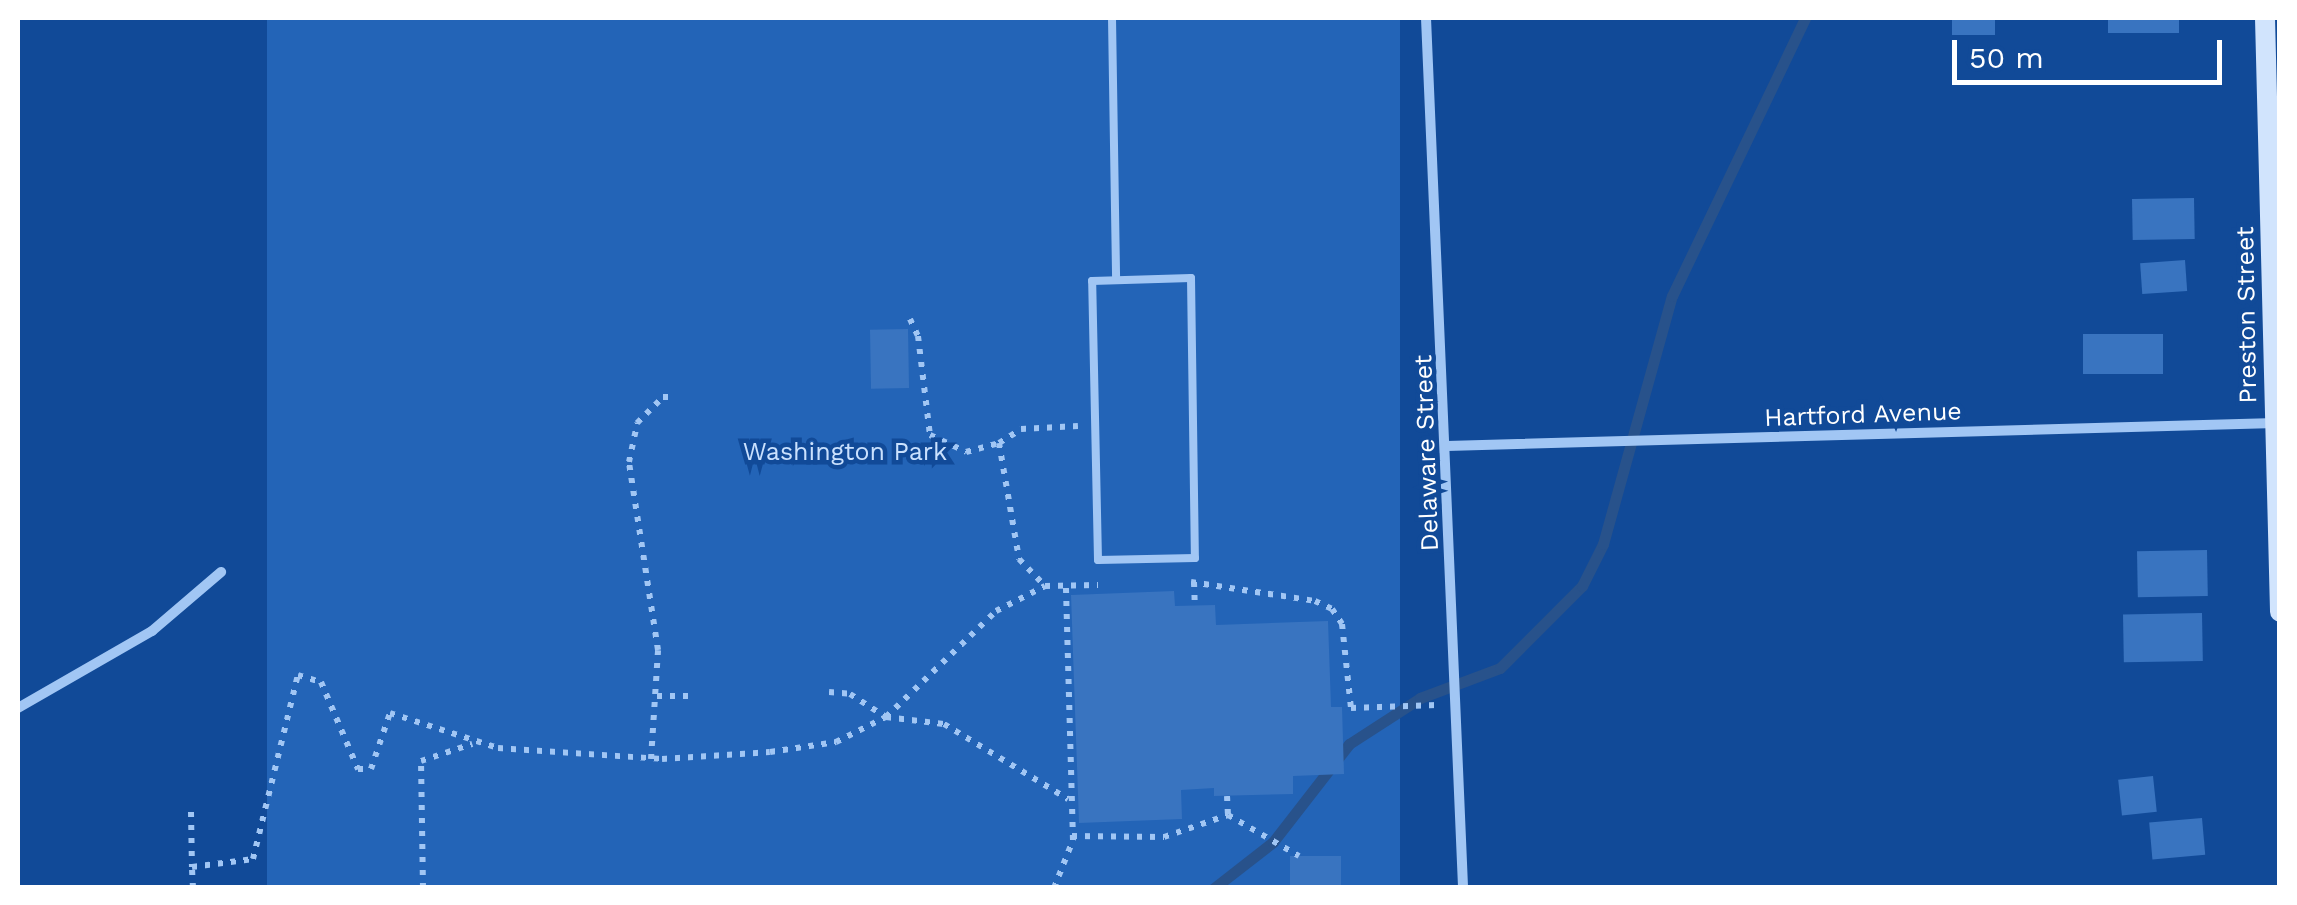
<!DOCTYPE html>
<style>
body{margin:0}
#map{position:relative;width:2297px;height:905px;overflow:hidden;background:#114a98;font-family:"Work Sans",sans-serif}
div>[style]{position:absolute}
.green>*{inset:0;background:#2364b7;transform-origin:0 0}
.stream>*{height:11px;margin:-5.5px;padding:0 5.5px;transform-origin:5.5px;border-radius:5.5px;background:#28528b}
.building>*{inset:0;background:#3974c0;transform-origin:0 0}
.path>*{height:6px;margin-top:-3px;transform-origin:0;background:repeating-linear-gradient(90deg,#a1c6f4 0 5px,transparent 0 13px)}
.lane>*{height:8px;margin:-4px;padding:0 4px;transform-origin:4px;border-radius:4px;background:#a1c6f4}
.street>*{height:10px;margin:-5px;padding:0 5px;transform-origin:5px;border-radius:5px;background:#a1c6f4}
.secondary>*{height:20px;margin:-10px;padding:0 10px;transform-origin:10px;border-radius:10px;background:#d1e4fd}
span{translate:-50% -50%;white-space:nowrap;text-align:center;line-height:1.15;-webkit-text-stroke:9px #114a98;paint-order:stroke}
.street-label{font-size:25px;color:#fff}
.park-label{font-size:25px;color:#cae1fe}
.frame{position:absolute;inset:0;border:20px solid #fff;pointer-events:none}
.scale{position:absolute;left:1952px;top:40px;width:270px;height:45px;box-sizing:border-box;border:5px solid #fff;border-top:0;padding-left:12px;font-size:30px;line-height:35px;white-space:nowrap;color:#fff;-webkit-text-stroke:8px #114a98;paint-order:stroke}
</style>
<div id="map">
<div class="green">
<div style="left:267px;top:18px;width:1133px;height:869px"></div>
</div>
<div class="stream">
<div style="left:1214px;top:888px;width:75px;rotate:-37.9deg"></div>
<div style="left:1273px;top:842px;width:124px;rotate:-52.2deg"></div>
<div style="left:1349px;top:744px;width:85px;rotate:-32.9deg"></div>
<div style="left:1420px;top:698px;width:85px;rotate:-20.6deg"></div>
<div style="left:1500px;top:668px;width:116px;rotate:-45deg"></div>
<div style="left:1582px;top:586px;width:47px;rotate:-63.4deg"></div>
<div style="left:1603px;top:544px;width:257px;rotate:-74.5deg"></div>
<div style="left:1672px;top:296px;width:308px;rotate:-64.4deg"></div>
</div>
<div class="building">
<div style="left:1952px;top:18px;width:43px;height:17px"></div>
<div style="left:2108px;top:18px;width:71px;height:15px"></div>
<div style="left:2194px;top:198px;width:41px;height:62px;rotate:89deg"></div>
<div style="left:2185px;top:260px;width:31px;height:45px;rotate:86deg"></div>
<div style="left:908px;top:329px;width:59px;height:38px;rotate:89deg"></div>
<div style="left:2083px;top:334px;width:80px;height:40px"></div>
<div style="left:2207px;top:550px;width:46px;height:70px;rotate:89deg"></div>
<div style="clip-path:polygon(1174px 591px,1175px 606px,1215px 605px,1216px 625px,1328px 621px,1331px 707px,1342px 707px,1344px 774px,1293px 776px,1293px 794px,1214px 796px,1214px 788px,1181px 790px,1182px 819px,1079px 823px,1071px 595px)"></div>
<div style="left:2202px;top:613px;width:48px;height:79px;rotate:89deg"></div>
<div style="left:2153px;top:776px;width:36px;height:35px;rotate:84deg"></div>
<div style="left:2202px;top:818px;width:37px;height:53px;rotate:85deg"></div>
<div style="left:1290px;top:856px;width:51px;height:32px"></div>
</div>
<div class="path">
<div style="left:910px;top:319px;width:19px;rotate:65deg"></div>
<div style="left:918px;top:336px;width:100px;rotate:83.1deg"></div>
<div style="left:930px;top:435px;width:40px;rotate:25deg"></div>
<div style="left:966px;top:452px;width:34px;rotate:-15deg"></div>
<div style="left:999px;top:443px;width:118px;rotate:80.2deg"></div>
<div style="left:1019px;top:559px;width:37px;rotate:46deg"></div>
<div style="left:999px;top:443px;width:26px;rotate:-32deg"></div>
<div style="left:1021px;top:429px;width:57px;rotate:-3deg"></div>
<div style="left:1191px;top:582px;width:125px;rotate:8.7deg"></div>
<div style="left:1315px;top:601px;width:19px;rotate:25deg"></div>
<div style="left:1332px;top:609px;width:18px;rotate:56deg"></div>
<div style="left:1342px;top:624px;width:84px;rotate:83.9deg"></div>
<div style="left:1351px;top:708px;width:86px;rotate:-2deg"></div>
<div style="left:1194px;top:582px;width:24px;rotate:88deg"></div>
<div style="left:829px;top:692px;width:21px;rotate:5deg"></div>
<div style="left:850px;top:694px;width:43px;rotate:32.6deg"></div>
<div style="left:886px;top:717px;width:58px;rotate:6.9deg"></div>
<div style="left:944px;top:724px;width:145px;rotate:31.2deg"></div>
<div style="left:657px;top:696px;width:33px"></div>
<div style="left:651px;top:759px;width:109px;rotate:-86.3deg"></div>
<div style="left:658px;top:650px;width:190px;rotate:-98.8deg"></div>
<div style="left:629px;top:462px;width:40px;rotate:-78deg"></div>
<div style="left:637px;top:423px;width:37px;rotate:-45deg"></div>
<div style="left:663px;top:397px;width:12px"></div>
<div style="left:1227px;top:796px;width:19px;rotate:87deg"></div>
<div style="left:191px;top:812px;width:55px;rotate:89deg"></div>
<div style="left:1072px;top:836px;width:92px;rotate:0.6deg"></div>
<div style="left:1164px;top:837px;width:68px;rotate:-19deg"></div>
<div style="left:1228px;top:815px;width:82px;rotate:30deg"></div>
<div style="left:193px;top:888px;width:21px;rotate:-93deg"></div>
<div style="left:192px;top:867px;width:62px;rotate:-7.5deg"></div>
<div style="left:253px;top:859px;width:189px;rotate:-76.3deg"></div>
<div style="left:298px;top:675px;width:24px;rotate:17deg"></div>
<div style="left:321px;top:682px;width:95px;rotate:67deg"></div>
<div style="left:358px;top:769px;width:13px"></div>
<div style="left:371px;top:769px;width:59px;rotate:-71.3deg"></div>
<div style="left:390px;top:713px;width:114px;rotate:18deg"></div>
<div style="left:498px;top:748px;width:164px;rotate:3.8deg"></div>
<div style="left:662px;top:759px;width:108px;rotate:-3.7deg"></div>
<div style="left:770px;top:752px;width:67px;rotate:-8.6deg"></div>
<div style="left:836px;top:742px;width:56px;rotate:-26.6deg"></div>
<div style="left:886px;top:717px;width:153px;rotate:-43.9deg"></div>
<div style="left:996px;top:611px;width:55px;rotate:-27deg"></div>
<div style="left:1045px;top:586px;width:53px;rotate:-1.1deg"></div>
<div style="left:423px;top:888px;width:127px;rotate:-90.9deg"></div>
<div style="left:421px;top:761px;width:54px;rotate:-18.4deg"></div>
<div style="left:1054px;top:888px;width:52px;rotate:-68.4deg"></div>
<div style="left:1073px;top:840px;width:255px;rotate:-91.6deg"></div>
</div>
<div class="lane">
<div style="left:1112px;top:18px;width:261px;rotate:89.1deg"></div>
<div style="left:1191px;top:278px;width:280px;rotate:89.2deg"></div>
<div style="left:1195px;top:558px;width:97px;rotate:178.8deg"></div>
<div style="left:1098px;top:560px;width:279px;rotate:-91.2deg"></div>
<div style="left:1092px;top:281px;width:99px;rotate:-1.7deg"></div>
</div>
<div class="street">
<div style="left:1426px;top:18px;width:871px;rotate:87.56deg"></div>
<div style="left:1447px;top:446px;width:829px;rotate:-1.59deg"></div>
<div style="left:18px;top:708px;width:155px;rotate:-29.9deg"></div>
<div style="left:152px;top:631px;width:91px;rotate:-40.5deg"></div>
</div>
<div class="secondary">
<div style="left:2265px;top:18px;width:594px;rotate:88.55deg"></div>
</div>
<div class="street-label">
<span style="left:2247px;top:315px;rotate:-91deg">Preston Street</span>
<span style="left:1863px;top:415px;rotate:-2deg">Hartford Avenue</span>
<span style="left:1427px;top:453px;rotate:-92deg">Delaware Street</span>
</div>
<div class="park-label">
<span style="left:845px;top:452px">Washington Park</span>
</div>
<div class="frame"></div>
<div class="scale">50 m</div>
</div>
